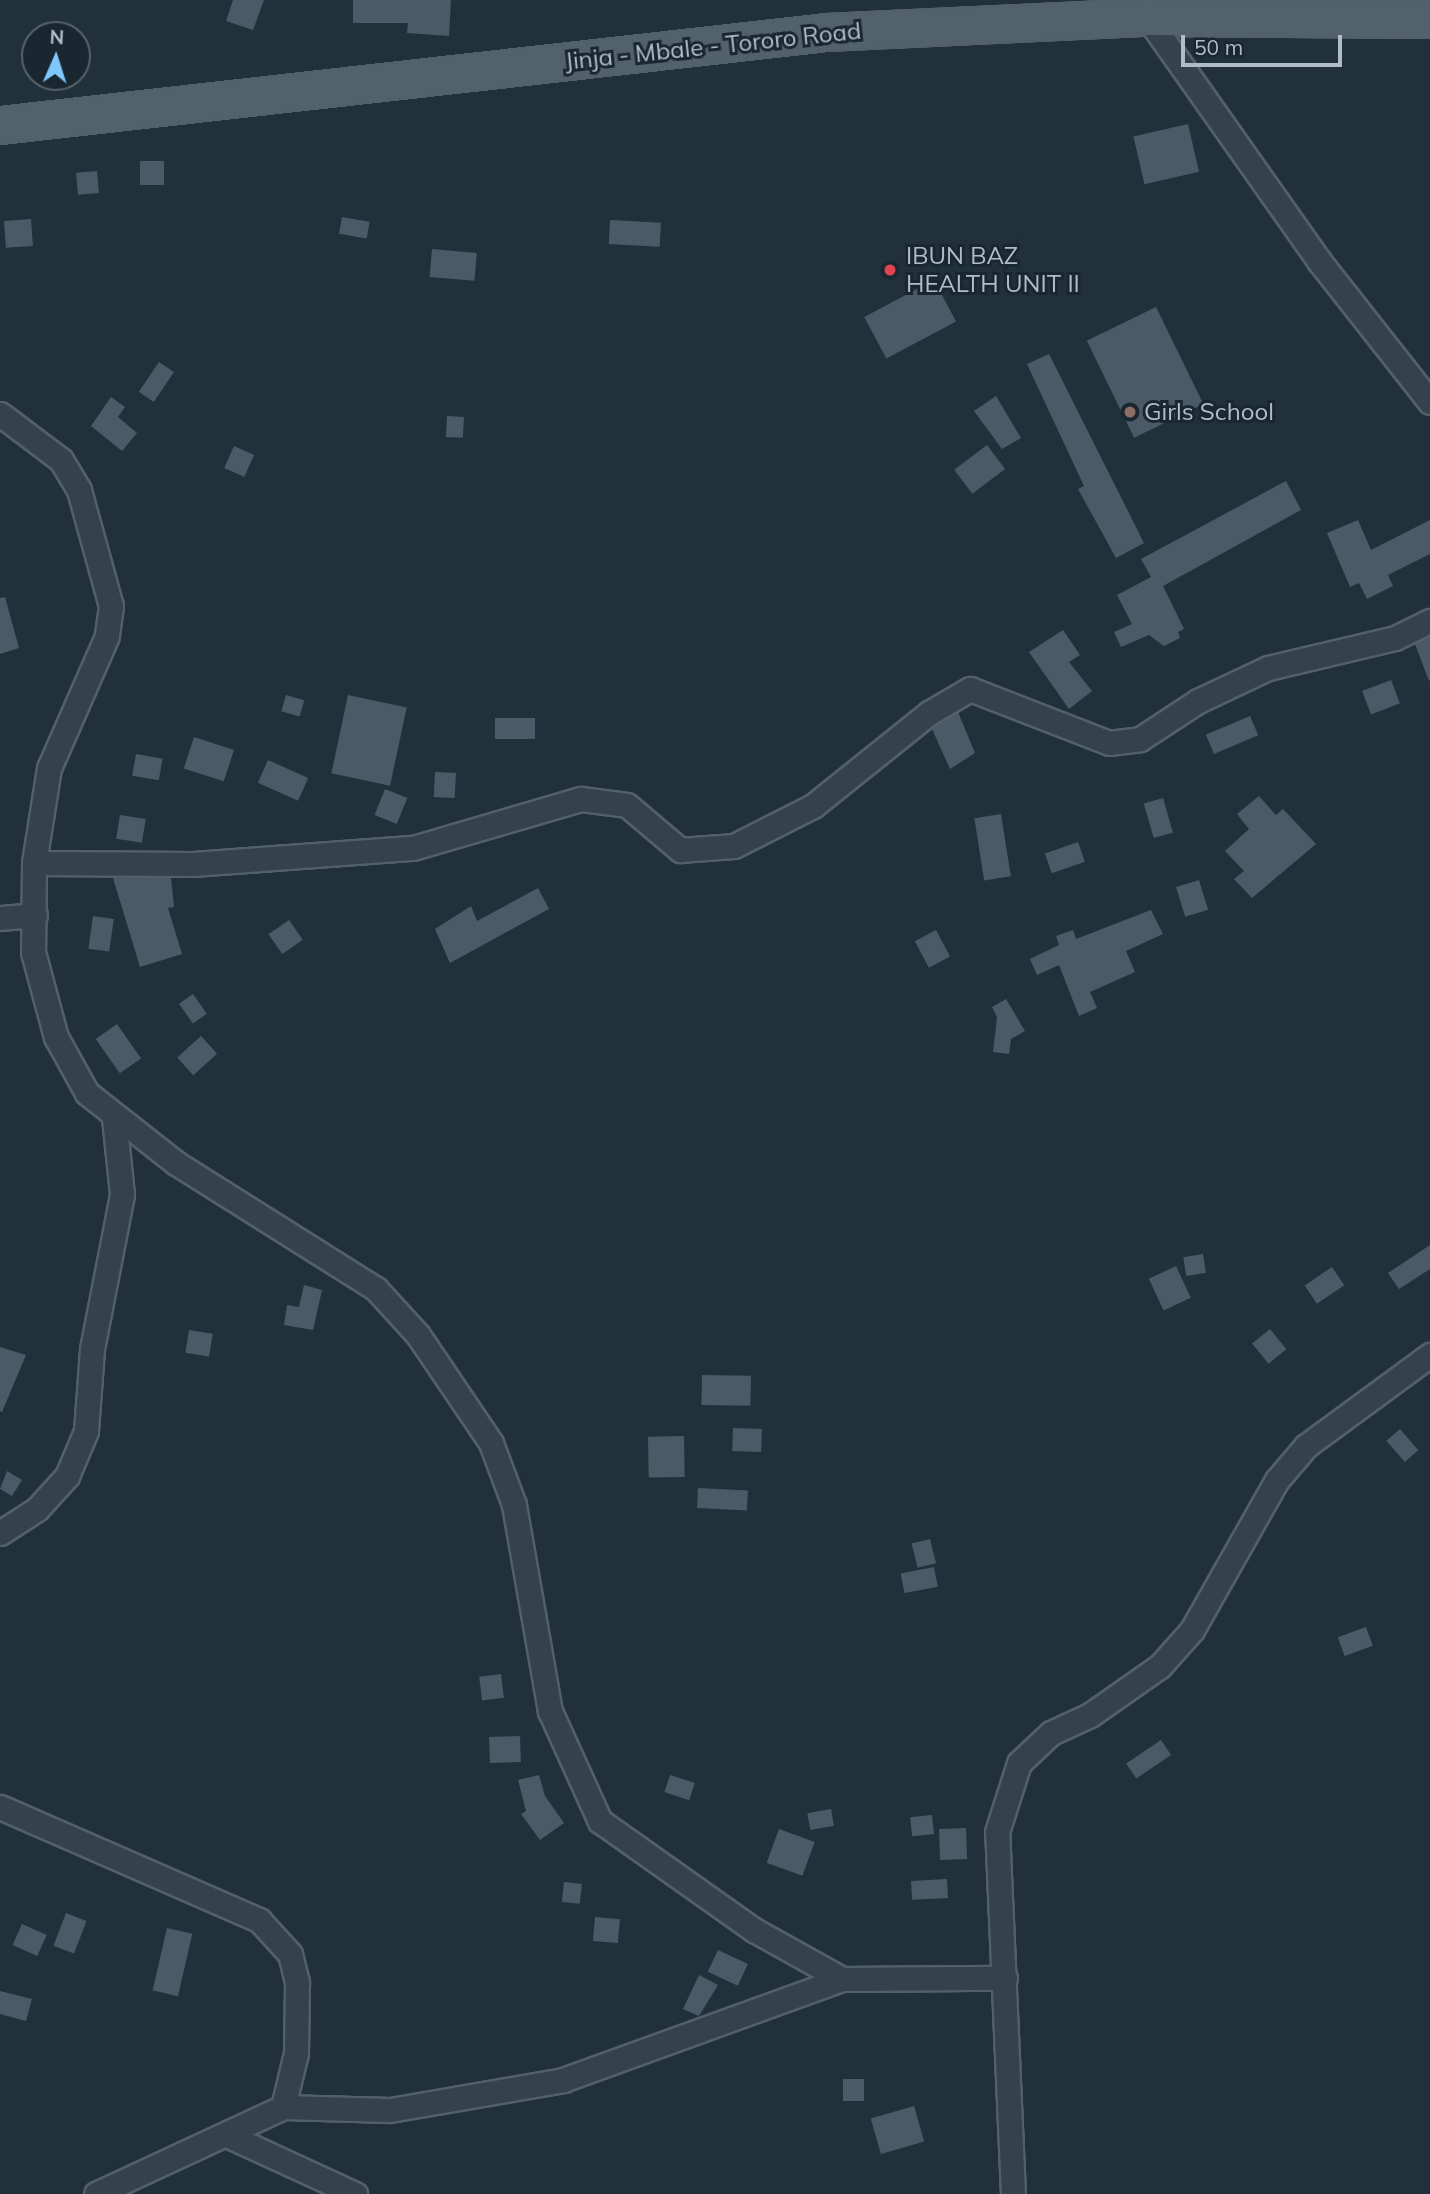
<!DOCTYPE html>
<style>
body{margin:0}
#map{position:relative;width:1430px;height:2194px;overflow:hidden;background:#21313b;font-family:Mulish,sans-serif}
div>[style]{position:absolute}
.building>*{inset:0;background:#4a5b67;transform-origin:0 0}
.roads{filter:drop-shadow(2px 0 #536069) drop-shadow(-2px 0 #536069) drop-shadow(0 2px #536069) drop-shadow(0 -2px #536069)}
.street>*{height:23px;margin:-11.5px;padding:0 11.5px;transform-origin:11.5px;border-radius:11.5px;background:#35424b}
.primary>*{height:35px;margin:-17.5px;padding:0 17.5px;transform-origin:17.5px;border-radius:17.5px;background:#52626c}
.dots>*{width:19px;height:19px;translate:-50% -50%;box-sizing:border-box;border:4px solid #1a2730;border-radius:50%}
span{translate:-50% -50%;white-space:nowrap;text-align:center;line-height:1.15;-webkit-text-stroke:6px #1a2730;paint-order:stroke}
.street-label{font-size:24px;color:#b0bdc7}
.poi-label{font-size:24px;color:#b0bdc7}
.left{translate:0 -50%;text-align:left}
.north{position:absolute;left:21px;top:21px;width:70px;height:70px;box-sizing:border-box;background:#1a2730;border:2px solid #56636c;border-radius:50%;rotate:3deg;font-size:19px;font-weight:700;line-height:28px;text-align:center;color:#b0bdc7}
.north::after{content:'';display:block;margin:auto;width:24px;height:32px;background:#80c7fc;clip-path:polygon(50% 0,100% 100%,50% 72%,0 100%)}
.scale{position:absolute;left:1181px;top:35px;width:161px;height:32px;box-sizing:border-box;border:4px solid #b0bdc7;border-top:0;padding-left:9px;font-size:21px;line-height:24px;white-space:nowrap;color:#b0bdc7;-webkit-text-stroke:5px #1a2730;paint-order:stroke}
</style>
<div id="map">
<div class="building">
<div style="clip-path:polygon(233px 0,264px 0,253px 30px,226px 21px)"></div>
<div style="clip-path:polygon(353px 0,451px 0,449px 36px,407px 33px,408px 23px,353px 23px)"></div>
<div style="left:1188px;top:124px;width:49px;height:56px;rotate:77deg"></div>
<div style="left:140px;top:161px;width:24px;height:24px"></div>
<div style="left:97px;top:171px;width:22px;height:21px;rotate:85deg"></div>
<div style="left:342px;top:217px;width:28px;height:17px;rotate:10deg"></div>
<div style="left:31px;top:219px;width:27px;height:27px;rotate:86deg"></div>
<div style="left:610px;top:220px;width:51px;height:24px;rotate:3deg"></div>
<div style="left:432px;top:249px;width:45px;height:28px;rotate:5deg"></div>
<div style="left:934px;top:280px;width:47px;height:79px;rotate:62deg"></div>
<div style="left:1156px;top:307px;width:108px;height:77px;rotate:64deg"></div>
<div style="clip-path:polygon(1049px 354px,1144px 543px,1116px 558px,1078px 489px,1084px 486px,1027px 364px)"></div>
<div style="left:159px;top:362px;width:18px;height:36px;rotate:34deg"></div>
<div style="clip-path:polygon(996px 396px,1021px 438px,1002px 449px,974px 411px)"></div>
<div style="clip-path:polygon(111px 397px,125px 407px,118px 417px,137px 433px,122px 451px,91px 426px)"></div>
<div style="left:447px;top:416px;width:17px;height:21px;rotate:3deg"></div>
<div style="left:987px;top:445px;width:30px;height:41px;rotate:53deg"></div>
<div style="left:234px;top:446px;width:22px;height:24px;rotate:24deg"></div>
<div style="clip-path:polygon(1286px 481px,1301px 510px,1163px 586px,1184px 629px,1178px 632px,1180px 638px,1164px 646px,1149px 635px,1121px 647px,1114px 632px,1132px 624px,1117px 595px,1151px 577px,1141px 559px)"></div>
<div style="clip-path:polygon(1358px 520px,1371px 550px,1430px 520px,1430px 554px,1388px 575px,1393px 586px,1367px 599px,1359px 583px,1350px 587px,1327px 533px)"></div>
<div style="clip-path:polygon(5px 597px,19px 648px,0 654px,0 598px)"></div>
<div style="clip-path:polygon(1063px 630px,1080px 655px,1069px 662px,1092px 691px,1069px 709px,1029px 652px)"></div>
<div style="clip-path:polygon(1430px 637px,1430px 680px,1429px 681px,1415px 644px)"></div>
<div style="left:1391px;top:680px;width:25px;height:31px;rotate:69deg"></div>
<div style="left:286px;top:695px;width:19px;height:17px;rotate:16deg"></div>
<div style="left:348px;top:695px;width:60px;height:80px;rotate:12deg"></div>
<div style="clip-path:polygon(958px 712px,975px 753px,950px 769px,932px 729px)"></div>
<div style="left:1250px;top:716px;width:21px;height:48px;rotate:67deg"></div>
<div style="left:495px;top:718px;width:40px;height:21px"></div>
<div style="left:194px;top:737px;width:42px;height:33px;rotate:18deg"></div>
<div style="left:136px;top:754px;width:27px;height:22px;rotate:10deg"></div>
<div style="left:268px;top:760px;width:44px;height:25px;rotate:24deg"></div>
<div style="left:435px;top:772px;width:21px;height:25px;rotate:3deg"></div>
<div style="left:385px;top:789px;width:24px;height:28px;rotate:22deg"></div>
<div style="clip-path:polygon(1259px 796px,1276px 815px,1283px 809px,1316px 844px,1252px 898px,1234px 879px,1244px 871px,1225px 851px,1249px 829px,1237px 814px)"></div>
<div style="left:1163px;top:798px;width:36px;height:20px;rotate:74deg"></div>
<div style="left:1001px;top:814px;width:63px;height:27px;rotate:81deg"></div>
<div style="left:120px;top:815px;width:26px;height:24px;rotate:9deg"></div>
<div style="left:1078px;top:842px;width:21px;height:35px;rotate:71deg"></div>
<div style="clip-path:polygon(113px 878px,171px 878px,174px 907px,168px 908px,182px 954px,140px 967px)"></div>
<div style="left:1199px;top:880px;width:31px;height:24px;rotate:73deg"></div>
<div style="clip-path:polygon(538px 888px,549px 909px,450px 963px,435px 929px,471px 906px,477px 921px)"></div>
<div style="clip-path:polygon(1151px 910px,1163px 934px,1126px 951px,1135px 972px,1090px 992px,1097px 1008px,1079px 1016px,1059px 965px,1037px 975px,1030px 959px,1059px 945px,1056px 936px,1073px 930px,1076px 939px)"></div>
<div style="left:93px;top:916px;width:21px;height:33px;rotate:8deg"></div>
<div style="left:289px;top:920px;width:24px;height:25px;rotate:55deg"></div>
<div style="left:936px;top:930px;width:30px;height:24px;rotate:62deg"></div>
<div style="left:193px;top:994px;width:24px;height:17px;rotate:55deg"></div>
<div style="clip-path:polygon(1006px 999px,1025px 1031px,1011px 1039px,1009px 1054px,993px 1052px,997px 1017px,992px 1007px)"></div>
<div style="left:117px;top:1024px;width:42px;height:26px;rotate:55deg"></div>
<div style="left:201px;top:1036px;width:24px;height:32px;rotate:48deg"></div>
<div style="clip-path:polygon(1430px 1245px,1430px 1269px,1399px 1289px,1388px 1273px)"></div>
<div style="left:1203px;top:1254px;width:19px;height:20px;rotate:81deg"></div>
<div style="left:1176px;top:1266px;width:35px;height:30px;rotate:65deg"></div>
<div style="left:1332px;top:1267px;width:22px;height:33px;rotate:56deg"></div>
<div style="clip-path:polygon(304px 1285px,322px 1290px,313px 1330px,284px 1325px,287px 1305px,299px 1307px)"></div>
<div style="left:1270px;top:1329px;width:26px;height:23px;rotate:51deg"></div>
<div style="left:189px;top:1330px;width:24px;height:23px;rotate:9deg"></div>
<div style="clip-path:polygon(0 1347px,26px 1355px,2px 1412px,0 1411px)"></div>
<div style="left:702px;top:1375px;width:49px;height:30px;rotate:1deg"></div>
<div style="left:733px;top:1428px;width:29px;height:23px;rotate:2deg"></div>
<div style="left:1400px;top:1429px;width:28px;height:18px;rotate:49deg"></div>
<div style="left:684px;top:1436px;width:41px;height:36px;rotate:89deg"></div>
<div style="clip-path:polygon(7px 1471px,22px 1480px,12px 1496px,0 1489px)"></div>
<div style="left:698px;top:1488px;width:50px;height:20px;rotate:3deg"></div>
<div style="left:930px;top:1539px;width:25px;height:19px;rotate:76deg"></div>
<div style="left:934px;top:1567px;width:20px;height:34px;rotate:79deg"></div>
<div style="left:1366px;top:1627px;width:20px;height:30px;rotate:70deg"></div>
<div style="left:501px;top:1674px;width:24px;height:22px;rotate:83deg"></div>
<div style="left:520px;top:1736px;width:26px;height:31px;rotate:88deg"></div>
<div style="left:1161px;top:1740px;width:18px;height:42px;rotate:56deg"></div>
<div style="clip-path:polygon(539px 1775px,545px 1796px,564px 1823px,540px 1840px,521px 1814px,526px 1811px,518px 1780px)"></div>
<div style="left:670px;top:1775px;width:26px;height:18px;rotate:18deg"></div>
<div style="left:831px;top:1809px;width:17px;height:24px;rotate:80deg"></div>
<div style="left:932px;top:1815px;width:19px;height:22px;rotate:84deg"></div>
<div style="left:966px;top:1828px;width:31px;height:27px;rotate:88deg"></div>
<div style="left:779px;top:1829px;width:38px;height:36px;rotate:20deg"></div>
<div style="left:947px;top:1879px;width:19px;height:36px;rotate:87deg"></div>
<div style="left:564px;top:1882px;width:18px;height:20px;rotate:6deg"></div>
<div style="left:66px;top:1913px;width:22px;height:35px;rotate:21deg"></div>
<div style="left:595px;top:1917px;width:25px;height:24px;rotate:5deg"></div>
<div style="left:22px;top:1924px;width:27px;height:23px;rotate:24deg"></div>
<div style="left:167px;top:1928px;width:26px;height:64px;rotate:13deg"></div>
<div style="left:718px;top:1950px;width:33px;height:24px;rotate:25deg"></div>
<div style="clip-path:polygon(699px 1975px,718px 1985px,699px 2016px,683px 2009px)"></div>
<div style="clip-path:polygon(0 1991px,32px 1999px,26px 2021px,0 2014px)"></div>
<div style="left:864px;top:2079px;width:22px;height:21px;rotate:90deg"></div>
<div style="left:914px;top:2106px;width:37px;height:45px;rotate:74deg"></div>
</div>
<div class="roads">
<div class="street">
<div style="left:1147px;top:17px;width:299px;rotate:54.8deg"></div>
<div style="left:1319px;top:261px;width:179px;rotate:51.8deg"></div>
<div style="left:0;top:414px;width:76px;rotate:37deg"></div>
<div style="left:61px;top:460px;width:35px;rotate:59deg"></div>
<div style="left:79px;top:490px;width:120px;rotate:74.6deg"></div>
<div style="left:111px;top:606px;width:30px;rotate:98deg"></div>
<div style="left:107px;top:636px;width:144px;rotate:113.7deg"></div>
<div style="left:49px;top:768px;width:96px;rotate:99deg"></div>
<div style="left:34px;top:863px;width:89px;rotate:90.6deg"></div>
<div style="left:33px;top:952px;width:88px;rotate:74.9deg"></div>
<div style="left:56px;top:1037px;width:64px;rotate:61deg"></div>
<div style="left:87px;top:1093px;width:113px;rotate:38.2deg"></div>
<div style="left:176px;top:1163px;width:236px;rotate:32.2deg"></div>
<div style="left:376px;top:1289px;width:62px;rotate:47.6deg"></div>
<div style="left:418px;top:1335px;width:130px;rotate:55.9deg"></div>
<div style="left:491px;top:1443px;width:66px;rotate:69.6deg"></div>
<div style="left:514px;top:1505px;width:209px;rotate:80.1deg"></div>
<div style="left:550px;top:1711px;width:121px;rotate:65.6deg"></div>
<div style="left:600px;top:1821px;width:189px;rotate:35.3deg"></div>
<div style="left:754px;top:1930px;width:101px;rotate:29.1deg"></div>
<div style="left:842px;top:1979px;width:163px;rotate:-0.4deg"></div>
<div style="left:34px;top:863px;width:159px;rotate:0.4deg"></div>
<div style="left:193px;top:864px;width:221px;rotate:-4.2deg"></div>
<div style="left:413px;top:848px;width:175px;rotate:-16.3deg"></div>
<div style="left:581px;top:799px;width:46px;rotate:7.4deg"></div>
<div style="left:627px;top:805px;width:70px;rotate:40.3deg"></div>
<div style="left:680px;top:850px;width:54px;rotate:-4.2deg"></div>
<div style="left:734px;top:846px;width:89px;rotate:-26.9deg"></div>
<div style="left:813px;top:806px;width:149px;rotate:-38.7deg"></div>
<div style="left:929px;top:713px;width:48px;rotate:-30.3deg"></div>
<div style="left:970px;top:689px;width:149px;rotate:21.2deg"></div>
<div style="left:1109px;top:743px;width:31px;rotate:-7deg"></div>
<div style="left:1140px;top:739px;width:69px;rotate:-33.2deg"></div>
<div style="left:1198px;top:701px;width:77px;rotate:-25.2deg"></div>
<div style="left:1268px;top:668px;width:130px;rotate:-13.3deg"></div>
<div style="left:1395px;top:638px;width:39px;rotate:-26deg"></div>
<div style="left:0;top:918px;width:35px;rotate:-5deg"></div>
<div style="left:0;top:1533px;width:44px;rotate:-33deg"></div>
<div style="left:37px;top:1509px;width:45px;rotate:-47.7deg"></div>
<div style="left:67px;top:1476px;width:49px;rotate:-67.1deg"></div>
<div style="left:86px;top:1431px;width:82px;rotate:-85.8deg"></div>
<div style="left:92px;top:1349px;width:158px;rotate:-79deg"></div>
<div style="left:122px;top:1194px;width:76px;rotate:-96deg"></div>
<div style="left:0;top:1807px;width:283px;rotate:23.6deg"></div>
<div style="left:259px;top:1920px;width:46px;rotate:47.6deg"></div>
<div style="left:290px;top:1954px;width:30px;rotate:76deg"></div>
<div style="left:297px;top:1983px;width:70px;rotate:90.8deg"></div>
<div style="left:296px;top:2053px;width:56px;rotate:103.5deg"></div>
<div style="left:229px;top:2136px;width:139px;rotate:24.7deg"></div>
<div style="left:96px;top:2194px;width:206px;rotate:-24.9deg"></div>
<div style="left:283px;top:2107px;width:107px;rotate:1.6deg"></div>
<div style="left:390px;top:2110px;width:176px;rotate:-9.8deg"></div>
<div style="left:563px;top:2080px;width:297px;rotate:-19.9deg"></div>
<div style="left:1013px;top:2194px;width:362px;rotate:-92.5deg"></div>
<div style="left:997px;top:1832px;width:72px;rotate:-72.3deg"></div>
<div style="left:1019px;top:1763px;width:44px;rotate:-43.2deg"></div>
<div style="left:1051px;top:1733px;width:43px;rotate:-24.8deg"></div>
<div style="left:1090px;top:1715px;width:85px;rotate:-35deg"></div>
<div style="left:1160px;top:1666px;width:48px;rotate:-48.4deg"></div>
<div style="left:1192px;top:1630px;width:172px;rotate:-60.5deg"></div>
<div style="left:1277px;top:1480px;width:45px;rotate:-49.5deg"></div>
<div style="left:1306px;top:1446px;width:154px;rotate:-36.3deg"></div>
</div>
<div class="primary">
<div style="left:0;top:125px;width:831px;rotate:-6.42deg"></div>
<div style="left:826px;top:32px;width:321px;rotate:-2.7deg"></div>
<div style="left:1147px;top:17px;width:283px;rotate:0.4deg"></div>
</div>
</div>
<div class="dots">
<div style="left:890px;top:270px;background:#e0444e"></div>
<div style="left:1130px;top:412px;background:#8d6e63"></div>
</div>
<div class="street-label">
<span style="left:713px;top:46px;rotate:-6deg">Jinja - Mbale - Tororo Road</span>
</div>
<div class="poi-label">
<span class="left" style="left:906px;top:270px">IBUN BAZ<br>HEALTH UNIT II</span>
<span class="left" style="left:1144px;top:412px">Girls School</span>
</div>
<div class="north">N</div>
<div class="scale">50 m</div>
</div>
